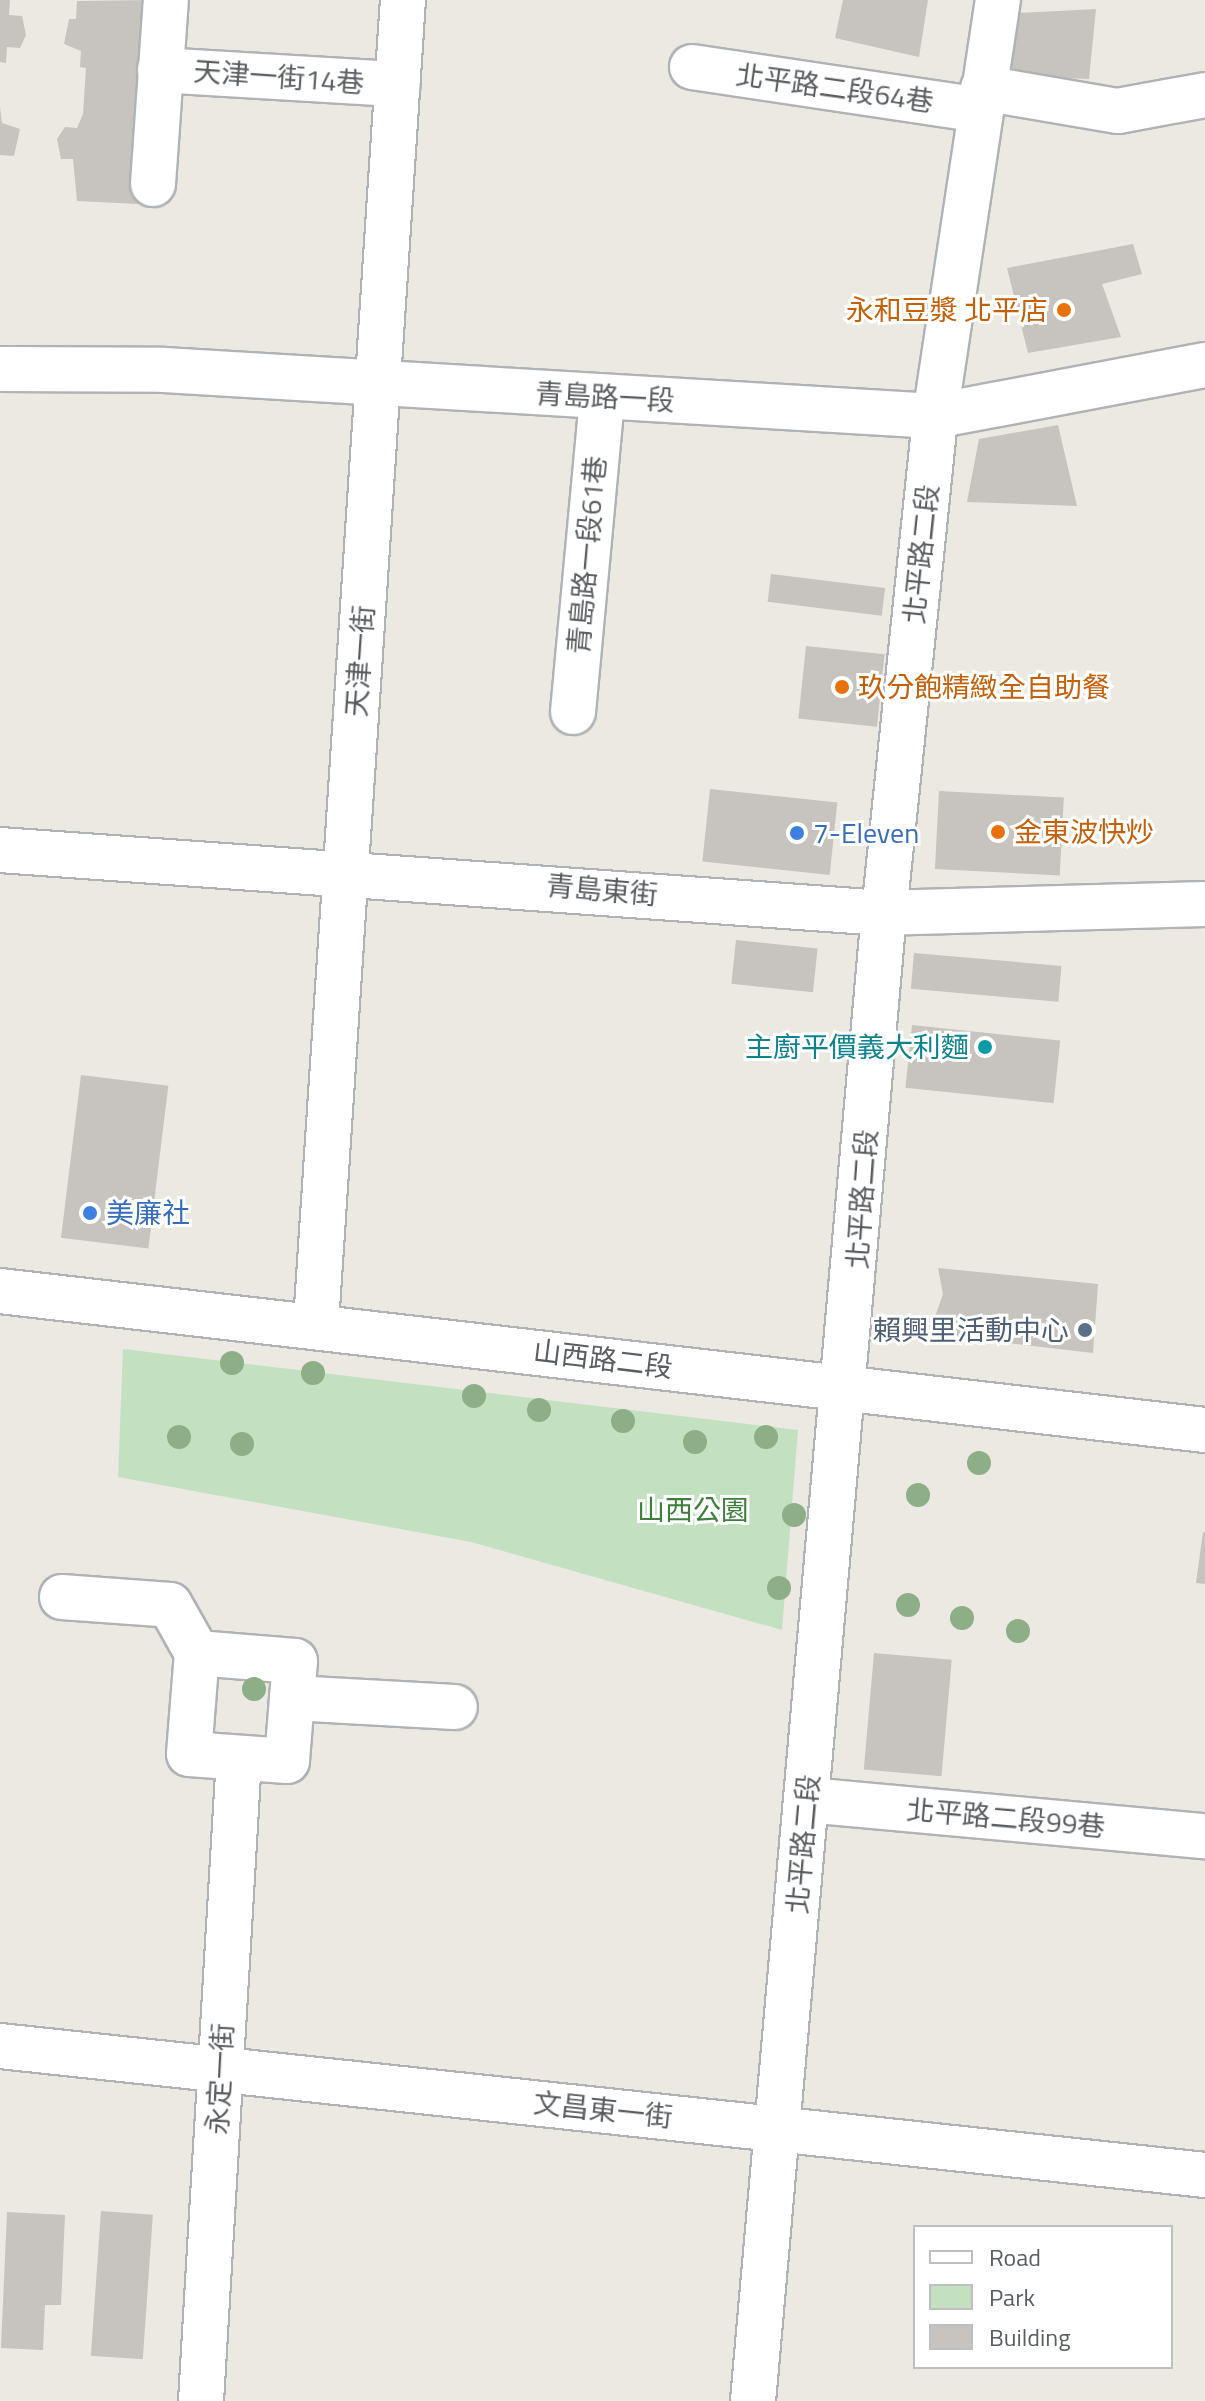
<!DOCTYPE html>
<meta charset="utf-8">
<style>
body{margin:0}
#map{position:relative;width:1205px;height:2401px;overflow:hidden;background:#ece8e2;font-family:"Titillium Web","Noto Sans TC",sans-serif}
div>[style]{position:absolute}
.green>*{inset:0;background:#c3e1c0}
.building>*{inset:0;background:#c7c3be;transform-origin:0 0}
.roads{filter:drop-shadow(2px 0 #afb3b6) drop-shadow(-2px 0 #afb3b6) drop-shadow(0 2px #afb3b6) drop-shadow(0 -2px #afb3b6)}
.minor>*{height:44px;margin:-22px;padding:0 22px;transform-origin:22px;border-radius:22px;background:#fff}
.trees>*{width:24px;height:24px;margin:-12px;border-radius:50%;background:#8dae87}
.dots>*{width:22px;height:22px;translate:-50% -50%;box-sizing:border-box;border:4px solid #fff;border-radius:50%}
span{translate:-50% -50%;white-space:nowrap;text-align:center;line-height:1.15;-webkit-text-stroke:6px #fff;paint-order:stroke}
.street-label{font-size:28px;color:#5a5e61}
.food-label{font-size:28px;color:#c56008}
.right{translate:-100% -50%;text-align:right}
.left{translate:0 -50%;text-align:left}
.shop-label{font-size:28px;color:#366cbe}
.culture-label{font-size:28px;color:#0d838f}
.service-label{font-size:28px;color:#4e5e75}
.park-label{font-size:28px;color:#3f7f3c}
.legend{position:absolute;left:913px;top:2225px;width:260px;height:144px;box-sizing:border-box;background:#fff;border:2px solid #bdbfc0;margin:0;padding:10px 14px;list-style:none;font-size:24px;color:#5a5e61}
.legend li{display:flex;align-items:center;gap:16px;height:40px}
.legend b{width:40px;border:2px solid #bdbfc0}
</style>
<div id="map">
<div class="green">
<div style="clip-path:polygon(123px 1349px,798px 1430px,782px 1630px,471px 1542px,118px 1477px)"></div>
</div>
<div class="building">
<div style="clip-path:polygon(0 0,10px 0,9px 15px,22px 16px,26px 35px,20px 48px,7px 47px,6px 63px,0 62px)"></div>
<div style="clip-path:polygon(151px 0,139px 204px,77px 201px,73px 159px,61px 159px,57px 139px,65px 127px,77px 128px,83px 114px,86px 68px,80px 67px,81px 51px,64px 44px,69px 19px,76px 19px,77px 1px)"></div>
<div style="clip-path:polygon(843px 0,928px 0,919px 57px,835px 38px)"></div>
<div style="clip-path:polygon(1096px 9px,1089px 79px,1009px 76px,1019px 13px)"></div>
<div style="clip-path:polygon(0 107px,2px 123px,20px 129px,14px 156px,0 155px)"></div>
<div style="clip-path:polygon(1133px 244px,1142px 274px,1102px 284px,1121px 337px,1028px 353px,1007px 268px)"></div>
<div style="clip-path:polygon(1058px 425px,1077px 506px,967px 502px,979px 439px)"></div>
<div style="left:771px;top:574px;width:115px;height:28px;rotate:7deg"></div>
<div style="left:806px;top:646px;width:79px;height:73px;rotate:6deg"></div>
<div style="left:710px;top:789px;width:128px;height:73px;rotate:6deg"></div>
<div style="left:939px;top:791px;width:125px;height:78px;rotate:3deg"></div>
<div style="left:736px;top:940px;width:82px;height:44px;rotate:6deg"></div>
<div style="left:914px;top:953px;width:148px;height:36px;rotate:5deg"></div>
<div style="left:912px;top:1025px;width:149px;height:63px;rotate:6deg"></div>
<div style="left:81px;top:1075px;width:88px;height:164px;rotate:7deg"></div>
<div style="clip-path:polygon(938px 1268px,1098px 1284px,1093px 1353px,929px 1334px,943px 1294px)"></div>
<div style="clip-path:polygon(1203px 1532px,1205px 1533px,1205px 1584px,1196px 1583px)"></div>
<div style="left:874px;top:1653px;width:78px;height:117px;rotate:5deg"></div>
<div style="left:101px;top:2211px;width:52px;height:145px;rotate:4deg"></div>
<div style="clip-path:polygon(7px 2212px,65px 2215px,61px 2305px,45px 2305px,43px 2350px,1px 2348px)"></div>
</div>
<div class="roads">
<div class="minor">
<div style="left:692px;top:67px;width:290px;rotate:8.5deg"></div>
<div style="left:160px;top:70px;width:238px;rotate:3.4deg"></div>
<div style="left:983px;top:88px;width:137px;rotate:9.7deg"></div>
<div style="left:1118px;top:111px;width:88px;rotate:-10.4deg"></div>
<div style="left:153px;top:184px;width:184px;rotate:-86deg"></div>
<div style="left:0;top:369px;width:164px;rotate:0.3deg"></div>
<div style="left:164px;top:370px;width:772px;rotate:3.41deg"></div>
<div style="left:935px;top:416px;width:275px;rotate:-10.7deg"></div>
<div style="left:573px;top:712px;width:316px;rotate:-84.7deg"></div>
<div style="left:0;top:850px;width:886px;rotate:4.08deg"></div>
<div style="left:884px;top:913px;width:321px;rotate:-1.6deg"></div>
<div style="left:0;top:1291px;width:1213px;rotate:6.58deg"></div>
<div style="left:316px;top:1323px;width:1326px;rotate:-86.24deg"></div>
<div style="left:62px;top:1597px;width:108px;rotate:4.2deg"></div>
<div style="left:170px;top:1605px;width:55px;rotate:60.6deg"></div>
<div style="left:197px;top:1653px;width:98px;rotate:4.7deg"></div>
<div style="left:295px;top:1661px;width:100px;rotate:94.6deg"></div>
<div style="left:287px;top:1761px;width:98px;rotate:-175.9deg"></div>
<div style="left:189px;top:1754px;width:101px;rotate:-85.5deg"></div>
<div style="left:292px;top:1698px;width:163px;rotate:3.2deg"></div>
<div style="left:807px;top:1800px;width:400px;rotate:5.2deg"></div>
<div style="left:0;top:2046px;width:1212px;rotate:6.11deg"></div>
<div style="left:201px;top:2401px;width:644px;rotate:-86.62deg"></div>
<div style="left:753px;top:2401px;width:1494px;rotate:-84.97deg"></div>
<div style="left:884px;top:913px;width:500px;rotate:-84.1deg"></div>
<div style="left:935px;top:416px;width:421px;rotate:-81.4deg"></div>
</div>
</div>
<div class="trees">
<div style="left:232px;top:1363px"></div>
<div style="left:313px;top:1373px"></div>
<div style="left:474px;top:1396px"></div>
<div style="left:539px;top:1410px"></div>
<div style="left:623px;top:1421px"></div>
<div style="left:179px;top:1437px"></div>
<div style="left:766px;top:1437px"></div>
<div style="left:695px;top:1442px"></div>
<div style="left:242px;top:1444px"></div>
<div style="left:979px;top:1463px"></div>
<div style="left:918px;top:1495px"></div>
<div style="left:794px;top:1515px"></div>
<div style="left:779px;top:1588px"></div>
<div style="left:908px;top:1605px"></div>
<div style="left:962px;top:1618px"></div>
<div style="left:1018px;top:1631px"></div>
<div style="left:254px;top:1689px"></div>
</div>
<div class="dots">
<div style="left:1064px;top:310px;background:#e8710a"></div>
<div style="left:842px;top:687px;background:#e8710a"></div>
<div style="left:998px;top:832px;background:#e8710a"></div>
<div style="left:797px;top:833px;background:#3f7fe0"></div>
<div style="left:985px;top:1047px;background:#0f9aa8"></div>
<div style="left:90px;top:1213px;background:#3f7fe0"></div>
<div style="left:1085px;top:1330px;background:#5c6f8a"></div>
</div>
<div class="street-label">
<span style="left:279px;top:77px;rotate:4deg">天津一街14巷</span>
<span style="left:835px;top:88px;rotate:8deg">北平路二段64巷</span>
<span style="left:605px;top:397px;rotate:3deg">青島路一段</span>
<span style="left:921px;top:554px;rotate:-84deg">北平路二段</span>
<span style="left:587px;top:555px;rotate:-85deg">青島路一段61巷</span>
<span style="left:360px;top:661px;rotate:-86deg">天津一街</span>
<span style="left:602px;top:890px;rotate:5deg">青島東街</span>
<span style="left:862px;top:1199px;rotate:-86deg">北平路二段</span>
<span style="left:603px;top:1359px;rotate:7deg">山西路二段</span>
<span style="left:1006px;top:1818px;rotate:5deg">北平路二段99巷</span>
<span style="left:803px;top:1844px;rotate:-85deg">北平路二段</span>
<span style="left:220px;top:2079px;rotate:-87deg">永定一街</span>
<span style="left:603px;top:2110px;rotate:6deg">文昌東一街</span>
</div>
<div class="food-label">
<span class="right" style="left:1048px;top:310px">永和豆漿 北平店</span>
<span class="left" style="left:858px;top:687px">玖分飽精緻全自助餐</span>
<span class="left" style="left:1014px;top:832px">金東波快炒</span>
</div>
<div class="shop-label">
<span class="left" style="left:813px;top:833px">7-Eleven</span>
<span class="left" style="left:106px;top:1213px">美廉社</span>
</div>
<div class="culture-label">
<span class="right" style="left:969px;top:1047px">主廚平價義大利麵</span>
</div>
<div class="service-label">
<span class="right" style="left:1069px;top:1330px">賴興里活動中心</span>
</div>
<div class="park-label">
<span style="left:693px;top:1510px">山西公園</span>
</div>
<ul class="legend">
<li><b style="height:10px;background:#fff"></b>Road</li>
<li><b style="height:22px;background:#c3e1c0"></b>Park</li>
<li><b style="height:22px;background:#c7c3be"></b>Building</li>
</ul>
</div>
